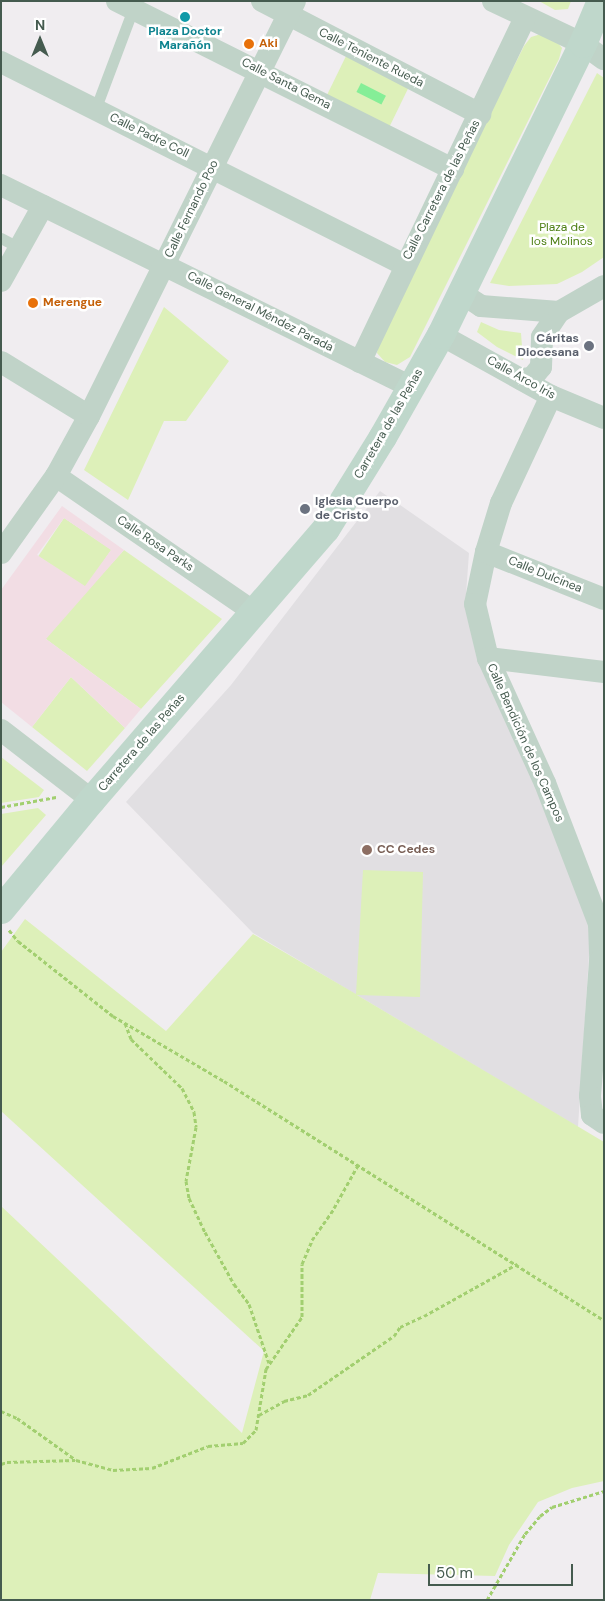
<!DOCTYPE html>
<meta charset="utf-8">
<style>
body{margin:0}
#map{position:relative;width:605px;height:1601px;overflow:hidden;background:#f0edf0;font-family:"DM Sans",sans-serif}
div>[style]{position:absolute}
.education>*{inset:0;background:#e1dfe2}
.green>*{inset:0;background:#ddf0b9;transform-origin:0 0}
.sand>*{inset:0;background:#f2dde4}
.water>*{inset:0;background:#85ee97;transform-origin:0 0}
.path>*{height:3px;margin-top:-1.5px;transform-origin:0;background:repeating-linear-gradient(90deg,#a2cf70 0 4px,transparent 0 6.5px)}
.lane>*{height:11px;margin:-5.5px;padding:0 5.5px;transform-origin:5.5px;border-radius:5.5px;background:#c0d3c8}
.street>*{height:22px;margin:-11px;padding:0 11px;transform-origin:11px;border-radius:11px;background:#c0d3c8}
.secondary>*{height:28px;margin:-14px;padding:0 14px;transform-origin:14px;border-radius:14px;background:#bfd7cb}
.dots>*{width:14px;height:14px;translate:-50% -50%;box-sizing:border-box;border:2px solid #fff;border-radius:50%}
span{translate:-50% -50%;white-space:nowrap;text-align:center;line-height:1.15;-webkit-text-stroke:5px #fff;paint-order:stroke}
.culture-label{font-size:12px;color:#0d838f;font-weight:700}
.food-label{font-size:12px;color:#c56008;font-weight:700}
.left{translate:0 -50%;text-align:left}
.street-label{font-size:12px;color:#455b4f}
.park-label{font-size:12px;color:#4d7f14}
.worship-label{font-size:12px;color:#5b616d;font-weight:700}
.right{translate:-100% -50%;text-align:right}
.education-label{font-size:12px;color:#785e54;font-weight:700}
.frame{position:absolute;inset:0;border:2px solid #455b4f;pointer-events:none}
.north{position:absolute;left:15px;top:15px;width:50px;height:50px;-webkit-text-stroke:4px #fff;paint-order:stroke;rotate:0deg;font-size:14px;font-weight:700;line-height:20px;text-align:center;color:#455b4f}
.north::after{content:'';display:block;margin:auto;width:18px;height:22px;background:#455b4f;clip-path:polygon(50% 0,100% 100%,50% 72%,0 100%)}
.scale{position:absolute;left:428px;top:1564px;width:145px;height:22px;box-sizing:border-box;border:2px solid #455b4f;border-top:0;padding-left:6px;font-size:15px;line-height:18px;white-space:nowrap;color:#455b4f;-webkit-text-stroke:4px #fff;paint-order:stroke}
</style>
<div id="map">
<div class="education">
<div style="clip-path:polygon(380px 491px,469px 553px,465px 608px,591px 924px,578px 1127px,253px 933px,126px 802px,231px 685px)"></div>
</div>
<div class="green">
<div style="clip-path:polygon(539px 1px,571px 1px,568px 9px,555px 10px)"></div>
<div style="clip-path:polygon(541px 34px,554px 38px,562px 48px,559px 59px,410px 357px,397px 365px,385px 362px,377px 353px,380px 335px,524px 46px,531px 37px)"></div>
<div style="left:347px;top:54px;width:70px;height:47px;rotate:26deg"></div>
<div style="clip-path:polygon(597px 73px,604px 78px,604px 257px,582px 272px,557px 284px,509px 286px,490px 283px)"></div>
<div style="clip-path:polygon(164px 307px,229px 361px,186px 421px,164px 421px,128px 500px,84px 470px)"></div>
<div style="clip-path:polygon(481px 322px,499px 330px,521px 333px,523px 360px,497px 347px,477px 332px)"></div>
<div style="left:64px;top:518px;width:57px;height:46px;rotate:34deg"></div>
<div style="clip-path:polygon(124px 550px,222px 619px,141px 709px,46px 639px,1px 590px,86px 592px)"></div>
<div style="clip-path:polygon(71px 677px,125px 728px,87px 771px,32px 727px)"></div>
<div style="clip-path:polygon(1px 757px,44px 790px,39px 797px,1px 803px)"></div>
<div style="clip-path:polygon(38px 808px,46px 815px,1px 867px,1px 814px)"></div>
<div style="clip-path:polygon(363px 870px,423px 872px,420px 997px,357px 995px,604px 1142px,604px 1481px,572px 1488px,538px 1502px,509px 1545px,495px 1576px,378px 1573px,370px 1600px,1px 1600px,1px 1206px,242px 1433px,264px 1351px,1px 1111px,1px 952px,25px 919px,166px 1031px,253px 934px,356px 994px)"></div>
</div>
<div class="sand">
<div style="clip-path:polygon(evenodd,62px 506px,124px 550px,46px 639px,141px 709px,125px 728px,71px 677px,32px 727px,1px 702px,1px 590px,62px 506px,64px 518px,111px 550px,85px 586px,37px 555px,64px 518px)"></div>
</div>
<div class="water">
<div style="left:361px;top:83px;width:28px;height:10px;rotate:27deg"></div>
</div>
<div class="path">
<div style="left:1px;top:807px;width:56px;rotate:-10.3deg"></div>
<div style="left:9px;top:930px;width:14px;rotate:51deg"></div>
<div style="left:18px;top:941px;width:121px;rotate:38.3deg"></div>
<div style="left:113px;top:1016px;width:129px;rotate:30.4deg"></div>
<div style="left:224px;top:1081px;width:449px;rotate:32.2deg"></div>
<div style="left:125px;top:1023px;width:17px;rotate:69deg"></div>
<div style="left:131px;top:1039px;width:71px;rotate:43.9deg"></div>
<div style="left:182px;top:1088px;width:27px;rotate:63deg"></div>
<div style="left:194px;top:1112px;width:15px;rotate:82deg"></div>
<div style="left:196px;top:1127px;width:55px;rotate:100.5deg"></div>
<div style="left:186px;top:1181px;width:17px;rotate:80deg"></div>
<div style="left:189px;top:1198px;width:38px;rotate:65deg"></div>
<div style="left:205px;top:1232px;width:60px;rotate:60.9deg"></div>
<div style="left:234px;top:1284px;width:25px;rotate:53deg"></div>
<div style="left:249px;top:1304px;width:62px;rotate:71.3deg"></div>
<div style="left:1px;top:1411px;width:17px;rotate:24deg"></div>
<div style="left:17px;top:1418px;width:72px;rotate:35.4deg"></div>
<div style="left:76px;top:1460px;width:38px;rotate:15deg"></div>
<div style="left:113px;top:1470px;width:39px;rotate:-3deg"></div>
<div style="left:152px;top:1468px;width:60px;rotate:-21.4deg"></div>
<div style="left:208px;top:1446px;width:35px;rotate:-5deg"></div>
<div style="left:243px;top:1443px;width:18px;rotate:-45deg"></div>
<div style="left:256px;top:1430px;width:62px;rotate:-80.7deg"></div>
<div style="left:266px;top:1369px;width:63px;rotate:-55.3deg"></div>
<div style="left:302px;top:1317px;width:53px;rotate:-90deg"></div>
<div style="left:302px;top:1264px;width:26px;rotate:-67deg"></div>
<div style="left:312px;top:1240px;width:39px;rotate:-55deg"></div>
<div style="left:334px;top:1208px;width:49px;rotate:-60.8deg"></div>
<div style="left:259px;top:1415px;width:29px;rotate:-29deg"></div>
<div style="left:284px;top:1401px;width:25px;rotate:-14deg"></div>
<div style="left:308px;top:1395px;width:104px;rotate:-34.5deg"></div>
<div style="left:394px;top:1336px;width:11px;rotate:-56deg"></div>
<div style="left:400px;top:1327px;width:26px;rotate:-25deg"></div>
<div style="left:424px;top:1316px;width:107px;rotate:-29.2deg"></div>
<div style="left:1px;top:1464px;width:6px;rotate:-18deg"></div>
<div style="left:7px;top:1462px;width:68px;rotate:-1.7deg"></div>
<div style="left:487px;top:1600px;width:76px;rotate:-60.1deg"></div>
<div style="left:525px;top:1534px;width:23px;rotate:-50deg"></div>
<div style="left:540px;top:1516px;width:15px;rotate:-37deg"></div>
<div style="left:552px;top:1507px;width:54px;rotate:-17.1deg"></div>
</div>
<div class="lane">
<div style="left:95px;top:110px;width:108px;rotate:-69.4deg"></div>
<div style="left:1px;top:238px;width:21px;rotate:28deg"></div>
</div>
<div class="street">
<div style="left:117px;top:1px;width:376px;rotate:26.6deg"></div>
<div style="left:262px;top:1px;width:246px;rotate:27.4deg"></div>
<div style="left:493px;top:1px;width:100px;rotate:25.5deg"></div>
<div style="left:583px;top:44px;width:26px;rotate:36deg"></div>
<div style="left:1px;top:62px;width:451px;rotate:26.7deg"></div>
<div style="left:1px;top:185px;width:457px;rotate:26.2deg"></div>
<div style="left:1px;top:281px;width:86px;rotate:-60.8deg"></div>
<div style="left:461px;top:293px;width:24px;rotate:33deg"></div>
<div style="left:481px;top:306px;width:78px;rotate:4.4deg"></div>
<div style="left:441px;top:335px;width:126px;rotate:29deg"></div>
<div style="left:551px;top:396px;width:57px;rotate:22.5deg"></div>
<div style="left:1px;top:362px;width:103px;rotate:31.5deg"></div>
<div style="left:360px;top:362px;width:382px;rotate:-64.4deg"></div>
<div style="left:521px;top:379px;width:11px;rotate:-5deg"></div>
<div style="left:532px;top:378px;width:14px;rotate:-51deg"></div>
<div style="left:541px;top:367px;width:30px;rotate:-88deg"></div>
<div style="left:542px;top:337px;width:30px;rotate:-56deg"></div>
<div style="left:559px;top:312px;width:52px;rotate:-30deg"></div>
<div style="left:551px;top:396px;width:118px;rotate:115deg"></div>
<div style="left:501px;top:503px;width:51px;rotate:107deg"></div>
<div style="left:486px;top:552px;width:53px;rotate:101.9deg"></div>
<div style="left:475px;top:604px;width:56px;rotate:76.5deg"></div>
<div style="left:488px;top:658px;width:137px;rotate:65.5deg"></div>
<div style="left:545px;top:783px;width:151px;rotate:69deg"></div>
<div style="left:599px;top:924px;width:37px;rotate:88deg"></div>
<div style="left:600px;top:961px;width:135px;rotate:94.2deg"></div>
<div style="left:590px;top:1096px;width:19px;rotate:84deg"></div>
<div style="left:592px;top:1115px;width:14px;rotate:34deg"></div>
<div style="left:56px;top:476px;width:240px;rotate:34.5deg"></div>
<div style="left:486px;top:552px;width:127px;rotate:21.7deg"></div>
<div style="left:1px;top:553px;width:95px;rotate:-54.5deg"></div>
<div style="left:56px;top:476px;width:68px;rotate:-61.2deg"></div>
<div style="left:89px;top:416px;width:463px;rotate:-63.6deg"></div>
<div style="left:488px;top:658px;width:117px;rotate:6.9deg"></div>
<div style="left:1px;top:730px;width:115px;rotate:37.6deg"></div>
</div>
<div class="secondary">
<div style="left:1px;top:910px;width:143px;rotate:-50.4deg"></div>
<div style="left:92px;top:800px;width:358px;rotate:-49.2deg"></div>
<div style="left:326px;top:529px;width:108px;rotate:-58.2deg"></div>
<div style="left:383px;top:437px;width:117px;rotate:-60.4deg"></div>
<div style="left:441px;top:335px;width:324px;rotate:-64deg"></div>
<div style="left:583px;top:44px;width:47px;rotate:-67.3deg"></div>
</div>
<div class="dots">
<div style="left:185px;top:17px;background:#0f9aa8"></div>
<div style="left:249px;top:44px;background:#e8710a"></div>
<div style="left:33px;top:303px;background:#e8710a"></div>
<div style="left:589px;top:346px;background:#6b7280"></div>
<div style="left:305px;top:509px;background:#6b7280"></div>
<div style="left:367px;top:850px;background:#8d6e63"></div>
</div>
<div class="culture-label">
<span style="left:185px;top:39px">Plaza Doctor<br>Marañón</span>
</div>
<div class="food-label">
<span class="left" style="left:259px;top:44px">Aki</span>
<span class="left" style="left:43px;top:303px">Merengue</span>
</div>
<div class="street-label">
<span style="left:371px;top:58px;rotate:27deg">Calle Teniente Rueda</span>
<span style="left:286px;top:84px;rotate:27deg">Calle Santa Gema</span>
<span style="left:149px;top:136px;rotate:26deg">Calle Padre Coll</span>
<span style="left:442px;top:190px;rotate:-63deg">Calle Carretera de las Peñas</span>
<span style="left:192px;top:209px;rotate:-64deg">Calle Fernando Poo</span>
<span style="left:260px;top:312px;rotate:27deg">Calle General Méndez Parada</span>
<span style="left:521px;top:378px;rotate:29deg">Calle Arco Iris</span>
<span style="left:389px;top:424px;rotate:-60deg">Carretera de las Peñas</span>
<span style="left:155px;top:544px;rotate:34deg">Calle Rosa Parks</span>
<span style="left:545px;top:575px;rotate:22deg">Calle Dulcinea</span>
<span style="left:142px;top:743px;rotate:-49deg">Carretera de las Peñas</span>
<span style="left:525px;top:743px;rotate:66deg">Calle Bendición de los Campos</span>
</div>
<div class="park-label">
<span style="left:562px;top:235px">Plaza de<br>los Molinos</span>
</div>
<div class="worship-label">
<span class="right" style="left:579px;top:346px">Cáritas<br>Diocesana</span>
<span class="left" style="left:315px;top:509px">Iglesia Cuerpo<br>de Cristo</span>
</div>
<div class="education-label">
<span class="left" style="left:377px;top:850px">CC Cedes</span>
</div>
<div class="frame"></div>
<div class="north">N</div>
<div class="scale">50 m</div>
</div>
